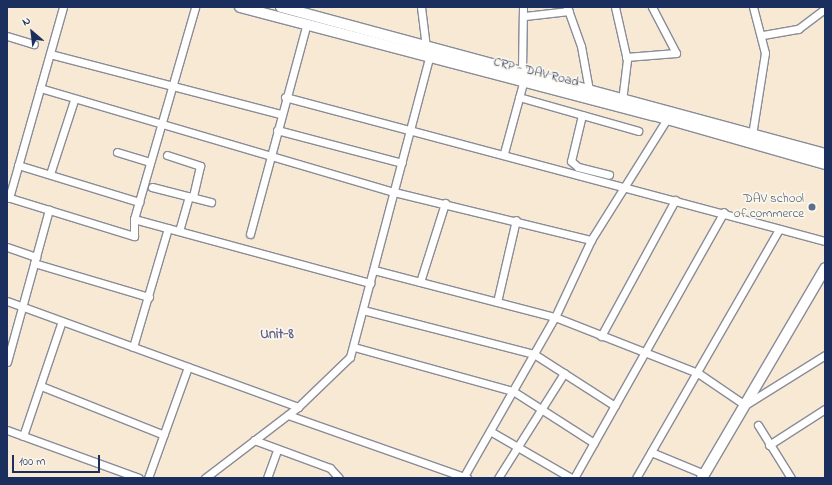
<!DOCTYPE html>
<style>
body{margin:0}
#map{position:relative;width:832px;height:485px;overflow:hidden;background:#f7e9d4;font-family:"Indie Flower",sans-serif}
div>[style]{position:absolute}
.roads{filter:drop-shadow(1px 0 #898c99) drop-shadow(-1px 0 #898c99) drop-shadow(0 1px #898c99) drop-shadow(0 -1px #898c99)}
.street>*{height:7px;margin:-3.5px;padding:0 3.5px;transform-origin:3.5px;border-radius:3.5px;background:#fff}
.secondary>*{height:10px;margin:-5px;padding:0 5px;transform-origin:5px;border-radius:5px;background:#fff}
.dots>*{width:11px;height:11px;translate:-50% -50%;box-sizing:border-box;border:2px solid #fbf7ec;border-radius:50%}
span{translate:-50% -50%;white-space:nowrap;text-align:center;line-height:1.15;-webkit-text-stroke:3.5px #fbf7ec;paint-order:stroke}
.street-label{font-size:13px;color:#1b2f5e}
.service-label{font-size:13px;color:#4e5e75}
.right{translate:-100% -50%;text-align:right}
.neighbourhood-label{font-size:14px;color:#5c5e8c;font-weight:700}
.frame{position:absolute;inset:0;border:8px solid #1b2f5e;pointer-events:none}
.north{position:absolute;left:12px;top:12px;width:40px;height:40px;-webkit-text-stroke:3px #fbf7ec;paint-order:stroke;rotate:332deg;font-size:11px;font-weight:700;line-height:16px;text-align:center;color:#1b2f5e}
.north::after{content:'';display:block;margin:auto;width:14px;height:18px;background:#1b2f5e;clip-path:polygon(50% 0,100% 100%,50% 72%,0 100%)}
.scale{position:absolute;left:12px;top:455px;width:88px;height:18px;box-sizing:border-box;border:2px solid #1b2f5e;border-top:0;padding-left:5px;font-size:12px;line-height:14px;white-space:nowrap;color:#1b2f5e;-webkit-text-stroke:3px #fbf7ec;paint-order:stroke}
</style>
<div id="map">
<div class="roads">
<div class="street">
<div style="left:421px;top:7px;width:40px;rotate:82.9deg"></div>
<div style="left:567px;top:7px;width:41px;rotate:70.3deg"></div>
<div style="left:581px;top:46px;width:45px;rotate:79.7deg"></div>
<div style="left:615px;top:7px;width:54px;rotate:77.2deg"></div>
<div style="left:627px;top:60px;width:38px;rotate:97deg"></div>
<div style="left:525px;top:16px;width:44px;rotate:-6.5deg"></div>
<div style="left:763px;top:35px;width:36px;rotate:-10deg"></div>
<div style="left:798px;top:29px;width:34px;rotate:-37deg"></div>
<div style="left:7px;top:36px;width:28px;rotate:17deg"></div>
<div style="left:50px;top:54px;width:239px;rotate:14.6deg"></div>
<div style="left:626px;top:57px;width:50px;rotate:-4.6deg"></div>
<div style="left:676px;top:53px;width:52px;rotate:-117.6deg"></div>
<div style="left:522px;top:70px;width:63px;rotate:-89.1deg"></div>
<div style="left:40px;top:88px;width:369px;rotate:16.4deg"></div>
<div style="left:394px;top:192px;width:203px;rotate:13.7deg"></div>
<div style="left:285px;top:97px;width:559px;rotate:14.93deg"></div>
<div style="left:519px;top:97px;width:124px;rotate:15.9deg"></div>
<div style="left:582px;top:115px;width:47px;rotate:103.4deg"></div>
<div style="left:571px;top:161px;width:9px;rotate:41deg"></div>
<div style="left:578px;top:167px;width:32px;rotate:14deg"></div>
<div style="left:277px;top:130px;width:129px;rotate:14.8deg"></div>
<div style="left:752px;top:135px;width:83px;rotate:-81deg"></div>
<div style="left:765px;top:53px;width:48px;rotate:-104.6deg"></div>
<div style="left:117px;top:152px;width:34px;rotate:17deg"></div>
<div style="left:504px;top:153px;width:73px;rotate:-74.8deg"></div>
<div style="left:167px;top:155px;width:35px;rotate:18deg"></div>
<div style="left:200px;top:166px;width:32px;rotate:103deg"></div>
<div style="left:18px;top:165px;width:127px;rotate:17deg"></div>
<div style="left:50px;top:174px;width:78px;rotate:-72deg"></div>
<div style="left:152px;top:187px;width:61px;rotate:14.3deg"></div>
<div style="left:7px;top:197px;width:133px;rotate:17.1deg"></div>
<div style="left:134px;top:236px;width:17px;rotate:-90deg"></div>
<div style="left:134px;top:219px;width:221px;rotate:-73.9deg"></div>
<div style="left:9px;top:198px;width:198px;rotate:-74.2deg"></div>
<div style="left:134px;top:219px;width:245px;rotate:15.2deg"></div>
<div style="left:179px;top:231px;width:36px;rotate:-74deg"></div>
<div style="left:250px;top:234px;width:215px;rotate:-74.9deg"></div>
<div style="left:7px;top:247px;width:31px;rotate:19deg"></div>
<div style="left:34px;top:263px;width:120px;rotate:16.5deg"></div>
<div style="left:374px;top:270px;width:187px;rotate:14.6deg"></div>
<div style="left:555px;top:317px;width:154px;rotate:21.4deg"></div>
<div style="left:698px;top:373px;width:57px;rotate:34.2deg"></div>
<div style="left:745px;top:405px;width:94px;rotate:-32deg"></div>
<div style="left:420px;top:282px;width:83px;rotate:-72.4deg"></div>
<div style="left:7px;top:301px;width:310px;rotate:20deg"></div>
<div style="left:497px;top:302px;width:84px;rotate:-77deg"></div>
<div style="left:363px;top:310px;width:177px;rotate:14.4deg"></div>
<div style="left:534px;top:354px;width:96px;rotate:32.7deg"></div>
<div style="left:601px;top:336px;width:155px;rotate:-61.4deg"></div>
<div style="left:133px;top:347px;width:124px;rotate:-73.6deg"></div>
<div style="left:354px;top:347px;width:165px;rotate:15.5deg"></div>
<div style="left:513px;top:391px;width:96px;rotate:32.7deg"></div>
<div style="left:7px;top:362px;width:158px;rotate:-74.6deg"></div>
<div style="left:41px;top:386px;width:132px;rotate:21.7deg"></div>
<div style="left:288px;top:415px;width:190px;rotate:19.4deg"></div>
<div style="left:758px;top:425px;width:62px;rotate:58.1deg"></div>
<div style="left:7px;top:430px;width:140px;rotate:20deg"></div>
<div style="left:490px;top:431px;width:94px;rotate:30.1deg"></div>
<div style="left:23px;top:436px;width:121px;rotate:-71.3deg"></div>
<div style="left:254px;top:440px;width:81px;rotate:20.2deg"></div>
<div style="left:330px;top:468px;width:13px;rotate:48deg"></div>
<div style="left:769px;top:445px;width:67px;rotate:-32.7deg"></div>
<div style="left:651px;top:452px;width:57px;rotate:22.5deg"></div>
<div style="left:148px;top:478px;width:118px;rotate:-70.2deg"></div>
<div style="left:205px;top:478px;width:117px;rotate:-37.4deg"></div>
<div style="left:298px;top:407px;width:72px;rotate:-43.9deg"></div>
<div style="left:350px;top:357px;width:309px;rotate:-75.2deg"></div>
<div style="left:267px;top:478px;width:30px;rotate:-70deg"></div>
<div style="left:463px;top:478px;width:185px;rotate:-60.3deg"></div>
<div style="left:555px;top:317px;width:85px;rotate:-64.9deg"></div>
<div style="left:591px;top:240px;width:143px;rotate:-57.9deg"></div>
<div style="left:498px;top:478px;width:124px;rotate:-57.8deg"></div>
<div style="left:574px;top:478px;width:305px;rotate:-60.6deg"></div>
<div style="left:636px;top:478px;width:287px;rotate:-60.1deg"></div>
</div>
<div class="secondary">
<div style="left:240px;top:7px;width:427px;rotate:14.7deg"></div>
<div style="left:653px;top:115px;width:179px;rotate:15.9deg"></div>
<div style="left:281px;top:7px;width:564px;rotate:15.12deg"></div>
<div style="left:702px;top:478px;width:243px;rotate:-59.6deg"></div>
</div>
</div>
<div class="dots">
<div style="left:812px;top:207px;background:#5c6f8a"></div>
</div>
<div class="street-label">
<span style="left:536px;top:73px;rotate:14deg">CRP - DAV Road</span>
</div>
<div class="service-label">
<span class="right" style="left:804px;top:207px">DAV school<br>of commerce</span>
</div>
<div class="neighbourhood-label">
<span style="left:277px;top:335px">Unit-8</span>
</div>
<div class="frame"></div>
<div class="north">N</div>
<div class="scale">100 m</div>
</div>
